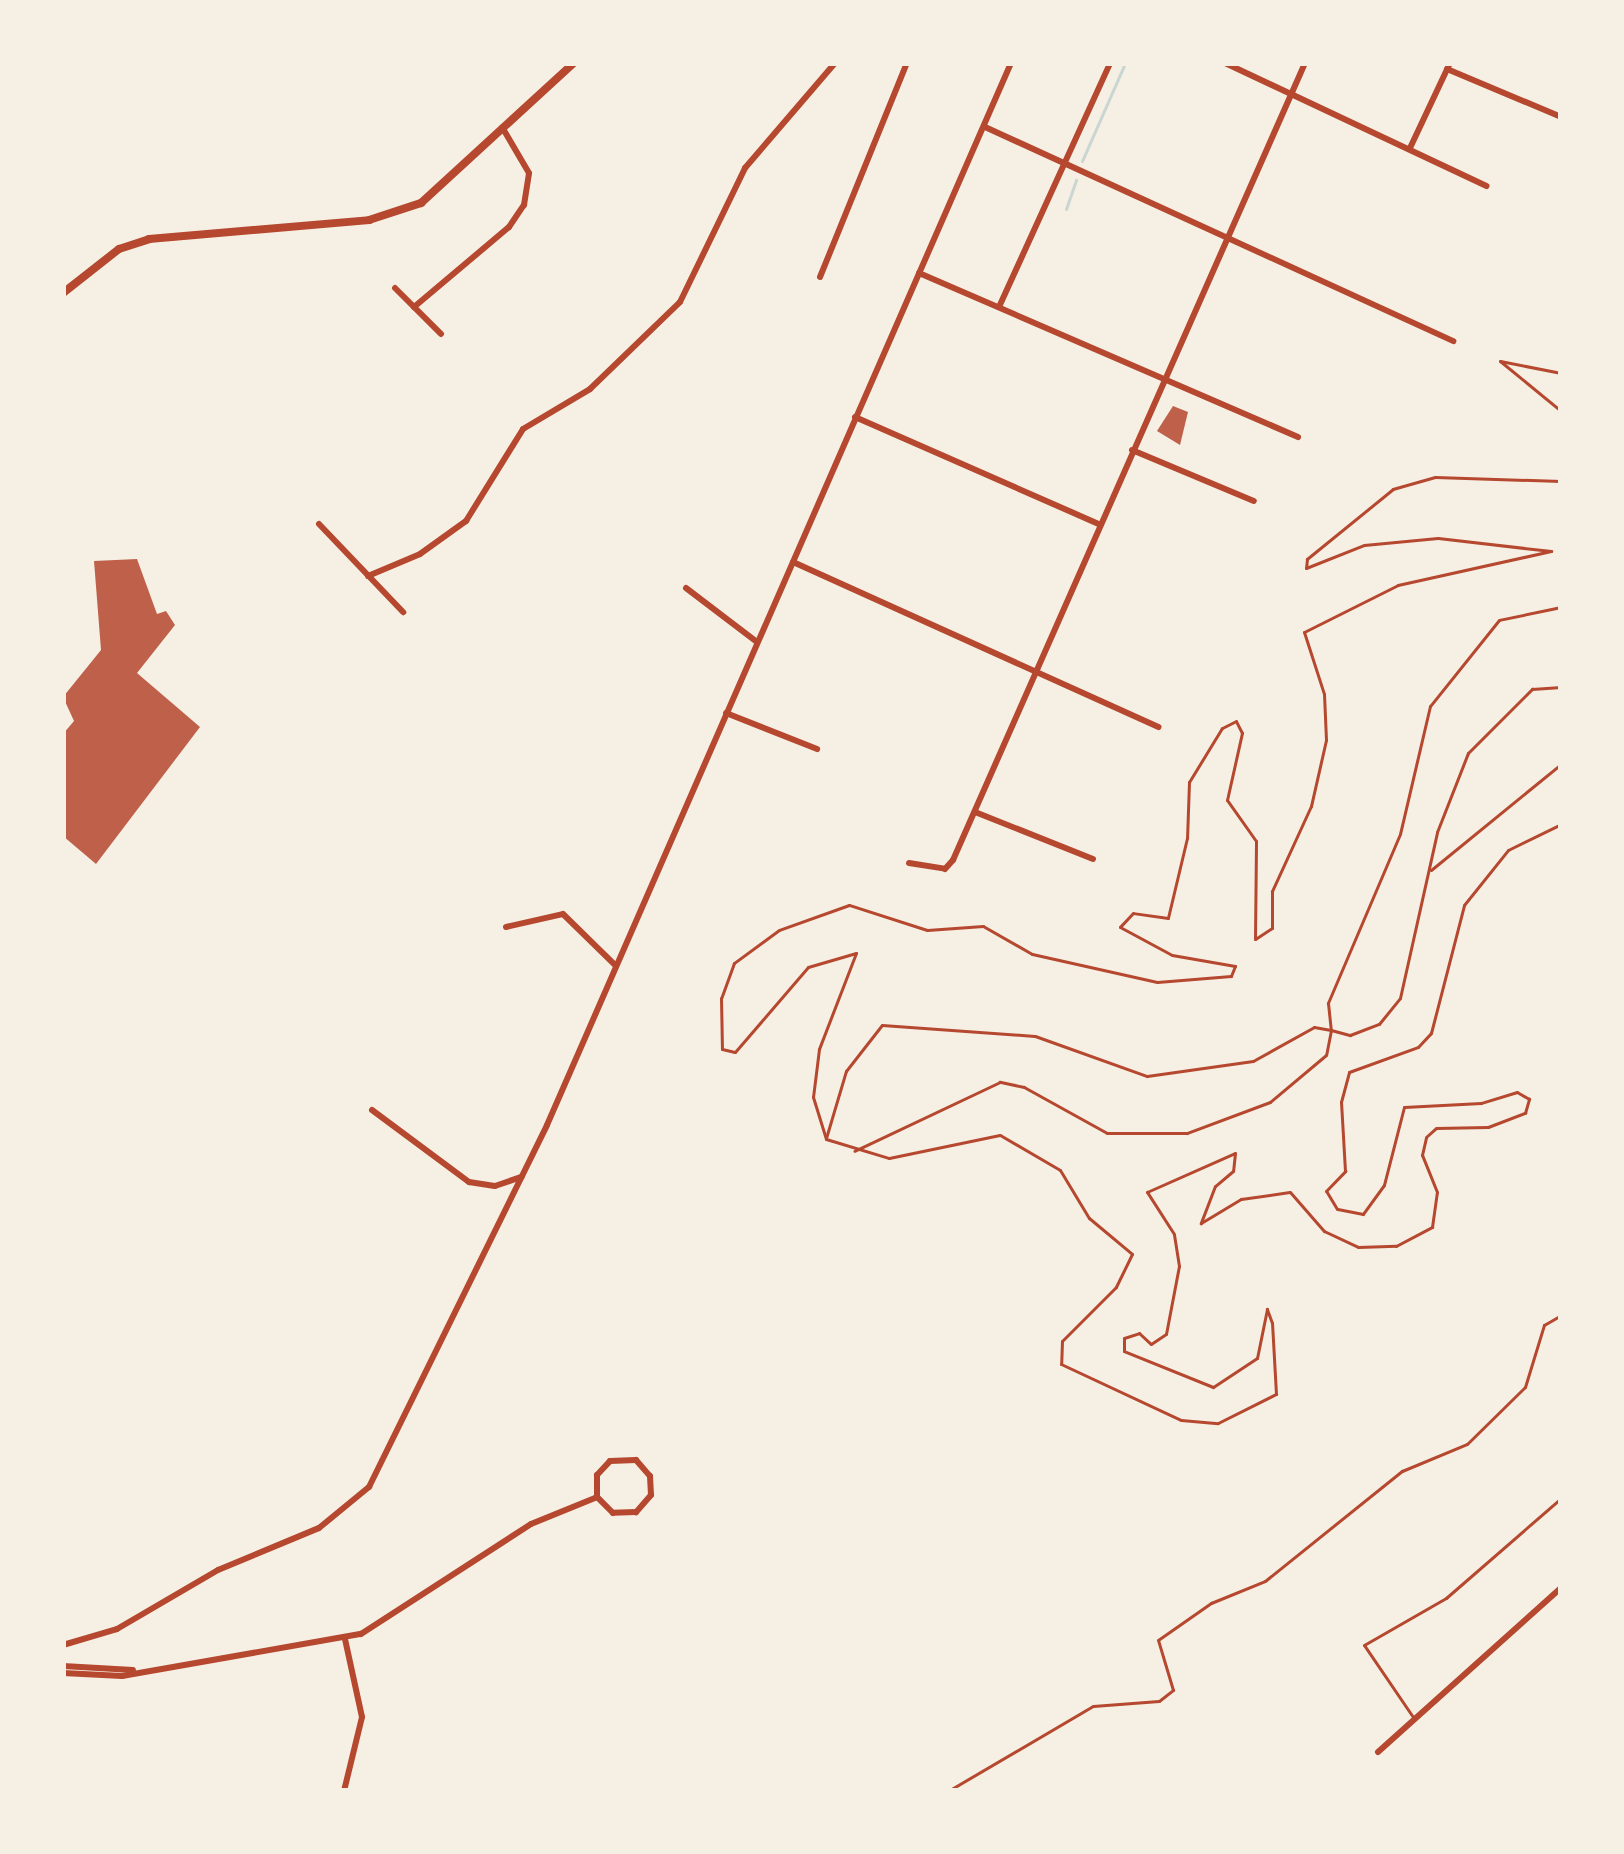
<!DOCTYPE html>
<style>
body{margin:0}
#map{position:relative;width:1624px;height:1854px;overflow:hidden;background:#f6efe4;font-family:Roboto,sans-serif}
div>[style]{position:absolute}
.stream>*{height:3px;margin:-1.5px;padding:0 1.5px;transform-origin:1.5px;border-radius:1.5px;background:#c9d6d2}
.building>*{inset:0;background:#bf614a}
.path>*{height:3px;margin:-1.5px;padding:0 1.5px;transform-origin:1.5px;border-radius:1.5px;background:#b5482f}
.service>*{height:3px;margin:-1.5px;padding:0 1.5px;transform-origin:1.5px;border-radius:1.5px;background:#b5482f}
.minor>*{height:6px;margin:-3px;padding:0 3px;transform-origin:3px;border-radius:3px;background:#b5482f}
.tertiary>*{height:8px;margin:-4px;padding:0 4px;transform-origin:4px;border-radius:4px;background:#b5482f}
span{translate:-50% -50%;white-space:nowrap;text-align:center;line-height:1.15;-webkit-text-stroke:9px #f6efe4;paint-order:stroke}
.frame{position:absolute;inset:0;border:66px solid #f6efe4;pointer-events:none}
</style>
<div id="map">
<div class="stream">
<div style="left:1082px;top:161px;width:107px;rotate:-66.3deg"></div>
<div style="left:1066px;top:209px;width:31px;rotate:-71deg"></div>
</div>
<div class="building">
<div style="clip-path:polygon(1173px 406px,1188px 412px,1180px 445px,1157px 431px)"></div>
<div style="clip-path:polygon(137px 559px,157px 614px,166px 611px,175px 625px,137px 673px,200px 727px,96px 864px,63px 836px,63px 734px,74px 721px,63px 697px,101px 650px,94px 561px)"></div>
</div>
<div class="path">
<div style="left:1561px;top:373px;width:62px;rotate:-168.9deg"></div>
<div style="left:1500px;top:361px;width:79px;rotate:39.3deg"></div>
<div style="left:1561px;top:481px;width:126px;rotate:-178.2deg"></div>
<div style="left:1435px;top:477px;width:44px;rotate:164.1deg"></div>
<div style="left:1393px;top:489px;width:111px;rotate:140.9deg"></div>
<div style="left:1307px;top:559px;width:9px;rotate:96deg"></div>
<div style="left:1306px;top:568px;width:62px;rotate:-21.6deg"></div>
<div style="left:1364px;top:545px;width:74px;rotate:-5.4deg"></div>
<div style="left:1438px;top:538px;width:114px;rotate:6.6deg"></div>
<div style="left:1551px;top:551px;width:157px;rotate:167.5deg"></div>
<div style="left:1398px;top:585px;width:105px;rotate:153.4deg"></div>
<div style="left:1304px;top:632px;width:65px;rotate:72.1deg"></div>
<div style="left:1324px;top:694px;width:46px;rotate:87.5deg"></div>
<div style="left:1326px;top:740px;width:68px;rotate:102.8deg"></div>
<div style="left:1311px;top:806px;width:94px;rotate:114.6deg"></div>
<div style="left:1272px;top:891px;width:37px;rotate:90deg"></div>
<div style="left:1272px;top:928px;width:20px;rotate:147deg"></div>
<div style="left:1255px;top:939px;width:98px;rotate:-89.4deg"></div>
<div style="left:1256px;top:841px;width:50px;rotate:-125.3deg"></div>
<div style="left:1227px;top:800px;width:69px;rotate:-77.4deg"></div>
<div style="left:1242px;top:733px;width:13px;rotate:-117deg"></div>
<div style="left:1236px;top:721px;width:16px;rotate:153deg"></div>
<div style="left:1222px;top:728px;width:63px;rotate:121.4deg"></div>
<div style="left:1189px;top:782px;width:56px;rotate:92deg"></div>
<div style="left:1187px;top:838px;width:82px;rotate:103.4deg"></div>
<div style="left:1168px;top:918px;width:35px;rotate:-172deg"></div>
<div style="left:1133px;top:913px;width:19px;rotate:133deg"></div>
<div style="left:1120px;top:927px;width:59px;rotate:28.3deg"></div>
<div style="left:1172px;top:955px;width:64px;rotate:9.9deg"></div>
<div style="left:1235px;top:966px;width:11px;rotate:112deg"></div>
<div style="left:1231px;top:976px;width:74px;rotate:175.4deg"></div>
<div style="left:1157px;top:982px;width:128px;rotate:-167.4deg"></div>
<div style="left:1032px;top:954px;width:56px;rotate:-150.3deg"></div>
<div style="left:983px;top:926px;width:56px;rotate:175.9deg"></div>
<div style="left:927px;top:930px;width:82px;rotate:-162.2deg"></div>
<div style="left:849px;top:905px;width:74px;rotate:160.3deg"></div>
<div style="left:779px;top:930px;width:56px;rotate:143.7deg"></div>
<div style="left:734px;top:963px;width:37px;rotate:110deg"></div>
<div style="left:721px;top:998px;width:51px;rotate:88.9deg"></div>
<div style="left:722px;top:1049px;width:13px;rotate:13deg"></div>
<div style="left:735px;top:1052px;width:112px;rotate:-49.3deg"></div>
<div style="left:808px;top:967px;width:50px;rotate:-16.3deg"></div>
<div style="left:856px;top:953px;width:103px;rotate:111.1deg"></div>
<div style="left:819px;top:1049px;width:48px;rotate:97.1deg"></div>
<div style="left:813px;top:1097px;width:44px;rotate:72.8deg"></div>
<div style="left:826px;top:1139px;width:66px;rotate:16.8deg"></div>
<div style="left:889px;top:1158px;width:113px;rotate:-11.7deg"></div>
<div style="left:1000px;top:1135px;width:69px;rotate:30.3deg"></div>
<div style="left:1060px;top:1170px;width:56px;rotate:58.9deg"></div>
<div style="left:1089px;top:1218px;width:56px;rotate:39.9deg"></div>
<div style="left:1132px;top:1254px;width:37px;rotate:116deg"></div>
<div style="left:1116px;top:1287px;width:76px;rotate:135deg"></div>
<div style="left:1062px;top:1341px;width:23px;rotate:92deg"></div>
<div style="left:1061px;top:1364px;width:132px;rotate:25deg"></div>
<div style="left:1181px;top:1420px;width:37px;rotate:5deg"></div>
<div style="left:1218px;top:1423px;width:65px;rotate:-26.6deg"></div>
<div style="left:1276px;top:1394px;width:71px;rotate:-93.2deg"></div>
<div style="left:1272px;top:1323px;width:15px;rotate:-110deg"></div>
<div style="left:1267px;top:1309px;width:50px;rotate:101.5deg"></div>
<div style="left:1257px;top:1358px;width:53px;rotate:146.6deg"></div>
<div style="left:1213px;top:1387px;width:96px;rotate:-158deg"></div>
<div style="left:1124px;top:1351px;width:13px;rotate:-90deg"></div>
<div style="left:1124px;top:1338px;width:16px;rotate:-18deg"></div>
<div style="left:1139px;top:1333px;width:16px;rotate:43deg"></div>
<div style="left:1151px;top:1344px;width:18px;rotate:-34deg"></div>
<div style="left:1166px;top:1334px;width:69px;rotate:-79.2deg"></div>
<div style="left:1179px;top:1266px;width:32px;rotate:-99deg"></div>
<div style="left:1174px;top:1234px;width:50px;rotate:-122.7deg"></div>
<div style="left:1147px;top:1192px;width:96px;rotate:-23.9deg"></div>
<div style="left:1235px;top:1153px;width:18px;rotate:96deg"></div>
<div style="left:1233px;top:1171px;width:23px;rotate:140deg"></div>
<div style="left:1215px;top:1186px;width:40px;rotate:111deg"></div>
<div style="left:1201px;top:1223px;width:47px;rotate:-31deg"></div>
<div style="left:1241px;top:1199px;width:49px;rotate:-8.1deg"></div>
<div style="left:1290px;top:1192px;width:52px;rotate:48.9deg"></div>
<div style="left:1324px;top:1231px;width:38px;rotate:25deg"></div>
<div style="left:1358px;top:1247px;width:38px;rotate:-2deg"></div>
<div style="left:1396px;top:1246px;width:41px;rotate:-27.8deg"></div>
<div style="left:1432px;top:1227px;width:35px;rotate:-82deg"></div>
<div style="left:1437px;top:1192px;width:40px;rotate:-112deg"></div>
<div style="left:1422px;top:1155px;width:18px;rotate:-77deg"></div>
<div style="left:1426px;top:1137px;width:13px;rotate:-42deg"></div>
<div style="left:1436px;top:1128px;width:52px;rotate:-1.1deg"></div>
<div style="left:1488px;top:1127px;width:40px;rotate:-21deg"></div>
<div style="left:1525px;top:1113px;width:15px;rotate:-74deg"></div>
<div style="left:1529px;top:1099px;width:14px;rotate:-150deg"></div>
<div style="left:1517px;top:1092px;width:38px;rotate:163deg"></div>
<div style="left:1481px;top:1103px;width:77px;rotate:177deg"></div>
<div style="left:1404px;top:1107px;width:81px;rotate:104.4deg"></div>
<div style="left:1384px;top:1185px;width:36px;rotate:126deg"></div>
<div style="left:1363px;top:1214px;width:26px;rotate:-169deg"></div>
<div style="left:1337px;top:1209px;width:21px;rotate:-121deg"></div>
<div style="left:1326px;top:1191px;width:28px;rotate:-46deg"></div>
<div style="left:1345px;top:1171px;width:69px;rotate:-93.3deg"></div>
<div style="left:1341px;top:1102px;width:31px;rotate:-75deg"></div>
<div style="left:1349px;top:1072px;width:73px;rotate:-19.9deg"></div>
<div style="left:1418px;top:1047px;width:19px;rotate:-47deg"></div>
<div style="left:1431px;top:1033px;width:132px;rotate:-75.5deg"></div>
<div style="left:1464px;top:905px;width:70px;rotate:-51.3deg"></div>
<div style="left:1508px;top:850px;width:59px;rotate:-26.1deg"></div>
<div style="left:1561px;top:607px;width:63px;rotate:168.2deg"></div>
<div style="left:1499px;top:620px;width:110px;rotate:128.7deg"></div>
<div style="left:1430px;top:706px;width:131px;rotate:103.2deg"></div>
<div style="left:1400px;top:834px;width:184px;rotate:113.1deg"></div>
<div style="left:1328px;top:1003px;width:27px;rotate:84deg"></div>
<div style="left:1331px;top:1030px;width:20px;rotate:15deg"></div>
<div style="left:1350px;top:1035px;width:31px;rotate:-21deg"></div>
<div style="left:1379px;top:1024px;width:33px;rotate:-51deg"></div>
<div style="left:1400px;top:998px;width:170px;rotate:-77.4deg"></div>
<div style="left:1437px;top:832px;width:85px;rotate:-68.6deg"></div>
<div style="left:1468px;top:753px;width:91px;rotate:-45deg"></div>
<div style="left:1532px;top:689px;width:29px;rotate:-4deg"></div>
<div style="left:1431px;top:870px;width:168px;rotate:-39.2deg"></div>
<div style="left:826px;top:1138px;width:70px;rotate:-73.4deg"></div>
<div style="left:846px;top:1071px;width:58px;rotate:-52deg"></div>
<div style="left:882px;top:1025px;width:153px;rotate:4.1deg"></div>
<div style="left:1035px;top:1036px;width:119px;rotate:19.7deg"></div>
<div style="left:1147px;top:1076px;width:107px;rotate:-8.1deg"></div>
<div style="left:1253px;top:1061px;width:70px;rotate:-29.1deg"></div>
<div style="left:1314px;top:1027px;width:17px;rotate:10deg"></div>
<div style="left:1331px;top:1030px;width:25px;rotate:101deg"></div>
<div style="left:1326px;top:1055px;width:73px;rotate:140deg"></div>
<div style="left:1270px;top:1102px;width:89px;rotate:159.5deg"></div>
<div style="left:1187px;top:1133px;width:80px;rotate:180deg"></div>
<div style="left:1107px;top:1133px;width:95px;rotate:-151deg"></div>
<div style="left:1024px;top:1087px;width:25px;rotate:-168deg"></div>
<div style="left:1000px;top:1082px;width:161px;rotate:154.7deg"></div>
<div style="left:948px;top:1791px;width:168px;rotate:-30.4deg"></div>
<div style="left:1093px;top:1706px;width:66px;rotate:-4.3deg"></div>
<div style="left:1159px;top:1701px;width:18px;rotate:-38deg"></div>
<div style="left:1173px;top:1690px;width:52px;rotate:-106.7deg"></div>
<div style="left:1158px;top:1640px;width:65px;rotate:-34.9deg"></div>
<div style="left:1211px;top:1603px;width:58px;rotate:-22.2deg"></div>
<div style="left:1265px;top:1581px;width:176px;rotate:-38.8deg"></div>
<div style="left:1402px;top:1471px;width:70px;rotate:-22.6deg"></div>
<div style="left:1467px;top:1444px;width:81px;rotate:-44.5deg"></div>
<div style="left:1525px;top:1387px;width:65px;rotate:-73deg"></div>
<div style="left:1544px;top:1325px;width:20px;rotate:-30deg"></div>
</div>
<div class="service">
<div style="left:1413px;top:1717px;width:87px;rotate:-124.2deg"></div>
<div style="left:1364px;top:1645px;width:95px;rotate:-29.8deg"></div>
<div style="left:1446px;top:1598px;width:152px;rotate:-41deg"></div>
</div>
<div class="minor">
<div style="left:1225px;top:63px;width:289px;rotate:25.2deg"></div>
<div style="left:1447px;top:69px;width:124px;rotate:22.8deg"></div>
<div style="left:985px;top:127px;width:515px;rotate:24.57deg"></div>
<div style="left:1410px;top:148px;width:94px;rotate:-64.8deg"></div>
<div style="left:919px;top:273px;width:413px;rotate:23.4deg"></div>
<div style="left:820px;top:277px;width:231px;rotate:-67.9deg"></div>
<div style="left:395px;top:288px;width:65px;rotate:45deg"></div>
<div style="left:414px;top:307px;width:124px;rotate:-40.1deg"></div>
<div style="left:509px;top:227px;width:27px;rotate:-56deg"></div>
<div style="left:524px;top:205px;width:32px;rotate:-81deg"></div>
<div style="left:529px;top:173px;width:53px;rotate:-120.4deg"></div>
<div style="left:999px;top:307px;width:268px;rotate:-65.5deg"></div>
<div style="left:855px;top:417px;width:266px;rotate:23.7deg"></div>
<div style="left:1132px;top:450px;width:132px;rotate:22.7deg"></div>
<div style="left:319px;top:524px;width:122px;rotate:46.3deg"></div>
<div style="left:793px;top:562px;width:401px;rotate:24.3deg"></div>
<div style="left:368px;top:576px;width:56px;rotate:-22.9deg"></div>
<div style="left:420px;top:554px;width:57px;rotate:-35.7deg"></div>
<div style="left:466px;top:521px;width:108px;rotate:-58.2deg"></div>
<div style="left:523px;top:429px;width:78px;rotate:-30.8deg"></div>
<div style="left:590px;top:389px;width:125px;rotate:-44deg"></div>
<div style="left:680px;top:302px;width:149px;rotate:-64.1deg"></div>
<div style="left:745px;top:168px;width:138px;rotate:-49.4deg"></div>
<div style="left:686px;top:588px;width:89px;rotate:37.3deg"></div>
<div style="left:726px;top:713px;width:98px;rotate:21.6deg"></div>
<div style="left:975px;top:812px;width:127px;rotate:21.7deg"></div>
<div style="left:909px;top:863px;width:36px;rotate:9deg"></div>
<div style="left:945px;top:869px;width:12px;rotate:-48deg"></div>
<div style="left:953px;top:860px;width:871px;rotate:-66.17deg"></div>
<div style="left:506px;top:927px;width:58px;rotate:-12.8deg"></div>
<div style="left:563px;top:914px;width:73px;rotate:44.4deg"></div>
<div style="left:372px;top:1110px;width:121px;rotate:36.6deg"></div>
<div style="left:469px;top:1182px;width:26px;rotate:9deg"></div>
<div style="left:495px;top:1186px;width:28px;rotate:-19deg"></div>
<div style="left:63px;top:1645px;width:56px;rotate:-16.5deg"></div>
<div style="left:117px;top:1629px;width:117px;rotate:-30.3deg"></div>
<div style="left:218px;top:1570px;width:109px;rotate:-22.6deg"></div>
<div style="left:319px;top:1528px;width:65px;rotate:-39.4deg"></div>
<div style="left:369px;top:1487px;width:403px;rotate:-63.8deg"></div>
<div style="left:547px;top:1125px;width:1159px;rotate:-66.4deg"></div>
<div style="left:63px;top:1666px;width:70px;rotate:3.3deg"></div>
<div style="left:63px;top:1673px;width:59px;rotate:2.9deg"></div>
<div style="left:122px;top:1676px;width:243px;rotate:-10deg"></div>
<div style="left:361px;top:1634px;width:202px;rotate:-32.9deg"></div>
<div style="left:531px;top:1524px;width:71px;rotate:-22.2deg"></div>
<div style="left:597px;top:1497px;width:22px;rotate:-90deg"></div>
<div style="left:597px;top:1475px;width:19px;rotate:-47deg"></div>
<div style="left:610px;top:1461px;width:26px;rotate:-2deg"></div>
<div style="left:636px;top:1460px;width:21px;rotate:49deg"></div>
<div style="left:650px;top:1476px;width:19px;rotate:87deg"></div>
<div style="left:651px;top:1495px;width:23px;rotate:131deg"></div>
<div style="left:636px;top:1512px;width:23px;rotate:178deg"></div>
<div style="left:613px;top:1513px;width:23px;rotate:-135deg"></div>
<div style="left:1378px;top:1752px;width:246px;rotate:-41.9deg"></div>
<div style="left:344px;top:1791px;width:76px;rotate:-76.3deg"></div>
<div style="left:362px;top:1717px;width:80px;rotate:-102.3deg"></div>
</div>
<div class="tertiary">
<div style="left:63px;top:293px;width:71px;rotate:-38.2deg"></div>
<div style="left:119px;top:249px;width:32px;rotate:-18deg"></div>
<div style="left:149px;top:239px;width:221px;rotate:-4.9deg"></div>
<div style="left:369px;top:220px;width:55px;rotate:-18.1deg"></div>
<div style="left:421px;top:203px;width:207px;rotate:-42.5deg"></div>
</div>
<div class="frame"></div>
</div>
